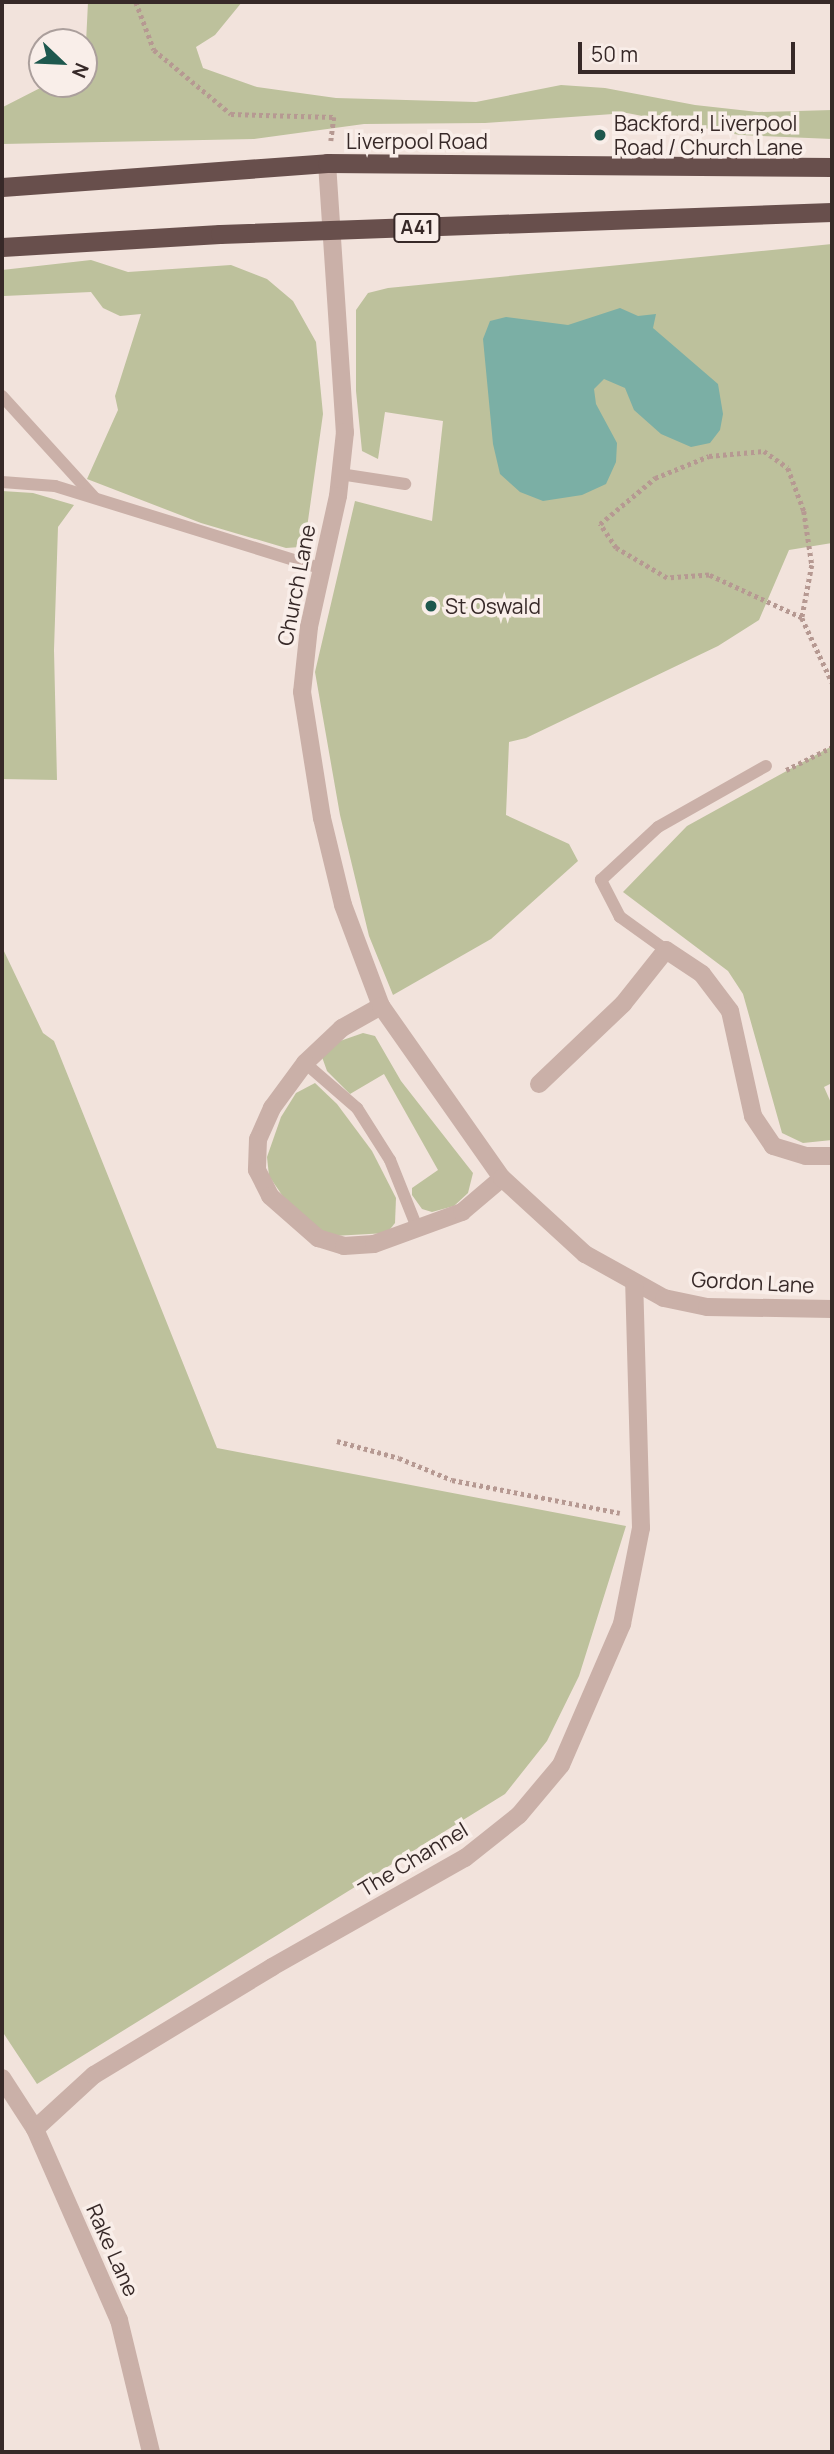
<!DOCTYPE html>
<style>
body{margin:0}
#map{position:relative;width:834px;height:2454px;overflow:hidden;background:#f2e3dc;font-family:Manrope,sans-serif}
div>[style]{position:absolute}
.green>*{inset:0;background:#bdc19c}
.water>*{inset:0;background:#7bafa5}
.path>*{height:4.5px;margin-top:-2.25px;transform-origin:0;background:repeating-linear-gradient(90deg,#b69992 0 3.5px,transparent 0 7px)}
.service>*{height:12px;margin:-6px;padding:0 6px;transform-origin:6px;border-radius:6px;background:#cab0a8}
.minor>*{height:18px;margin:-9px;padding:0 9px;transform-origin:9px;border-radius:9px;background:#cab0a8}
.tertiary>*{height:18px;margin:-9px;padding:0 9px;transform-origin:9px;border-radius:9px;background:#cab0a8}
.trunk>*{height:19px;margin:-9.5px;padding:0 9.5px;transform-origin:9.5px;border-radius:9.5px;background:#684f4c}
.dots>*{width:19px;height:19px;translate:-50% -50%;box-sizing:border-box;border:4px solid #f9eee9;border-radius:50%}
span{translate:-50% -50%;white-space:nowrap;text-align:center;line-height:1.15;-webkit-text-stroke:7px #f9eee9;paint-order:stroke}
.shield-label span{padding:2px 5px;background:#f9eee9;border:2px solid;border-radius:5px;-webkit-text-stroke-width:0}
.shield-label{font-size:19px;color:#372928;font-weight:700}
.poi-label{font-size:21px;color:#372928}
.left{translate:0 -50%;text-align:left}
.street-label{font-size:21px;color:#372928}
.frame{position:absolute;inset:0;border:4px solid #372928;pointer-events:none}
.north{position:absolute;left:28px;top:28px;width:70px;height:70px;box-sizing:border-box;background:#f9eee9;border:2px solid #ab9f9c;border-radius:50%;rotate:113deg;font-size:19px;font-weight:700;line-height:28px;text-align:center;color:#372928}
.north::after{content:'';display:block;margin:auto;width:24px;height:32px;background:#1e584e;clip-path:polygon(50% 0,100% 100%,50% 72%,0 100%)}
.scale{position:absolute;left:578px;top:42px;width:217px;height:32px;box-sizing:border-box;border:4px solid #372928;border-top:0;padding-left:9px;font-size:21px;line-height:24px;white-space:nowrap;color:#372928;-webkit-text-stroke:5px #f9eee9;paint-order:stroke}
</style>
<div id="map">
<div class="green">
<div style="clip-path:polygon(88px 2px,242px 2px,215px 35px,196px 47px,203px 68px,257px 87px,336px 98px,476px 102px,561px 85px,605px 88px,695px 105px,758px 112px,832px 110px,832px 139px,740px 135px,627px 113px,485px 123px,364px 124px,254px 139px,2px 144px,3px 107px,48px 84px,84px 84px)"></div>
<div style="clip-path:polygon(832px 244px,832px 543px,789px 550px,759px 620px,718px 646px,526px 738px,509px 742px,506px 815px,569px 844px,578px 861px,491px 939px,393px 995px,369px 936px,340px 815px,315px 672px,355px 501px,432px 521px,443px 421px,385px 412px,378px 459px,362px 451px,356px 391px,356px 310px,368px 293px,388px 288px)"></div>
<div style="clip-path:polygon(91px 260px,128px 272px,231px 265px,267px 279px,293px 301px,316px 342px,323px 414px,305px 542px,300px 547px,286px 548px,201px 523px,87px 479px,118px 410px,115px 396px,141px 314px,120px 316px,103px 308px,91px 292px,4px 296px,2px 270px)"></div>
<div style="clip-path:polygon(2px 491px,33px 493px,74px 505px,58px 527px,54px 650px,57px 780px,2px 779px)"></div>
<div style="clip-path:polygon(832px 746px,832px 1083px,824px 1087px,832px 1105px,832px 1140px,803px 1143px,782px 1133px,743px 994px,728px 971px,623px 892px,687px 826px)"></div>
<div style="clip-path:polygon(2px 947px,43px 1033px,54px 1041px,217px 1448px,626px 1526px,579px 1676px,547px 1741px,505px 1794px,37px 2084px,2px 2031px)"></div>
<div style="clip-path:polygon(363px 1033px,375px 1036px,401px 1081px,473px 1173px,468px 1193px,454px 1206px,432px 1212px,422px 1209px,412px 1195px,412px 1188px,438px 1170px,384px 1074px,350px 1094px,327px 1071px,322px 1057px,340px 1041px)"></div>
<div style="clip-path:polygon(315px 1083px,337px 1104px,372px 1151px,396px 1198px,395px 1223px,387px 1233px,333px 1236px,315px 1227px,284px 1198px,269px 1176px,267px 1157px,281px 1117px,296px 1093px)"></div>
</div>
<div class="water">
<div style="clip-path:polygon(620px 308px,638px 316px,656px 314px,653px 328px,718px 384px,723px 414px,720px 430px,710px 443px,691px 447px,661px 434px,634px 410px,625px 388px,604px 379px,594px 389px,596px 404px,617px 443px,616px 462px,606px 484px,582px 495px,543px 501px,520px 492px,500px 474px,493px 444px,483px 339px,490px 321px,506px 317px,568px 325px)"></div>
</div>
<div class="path">
<div style="left:136px;top:2px;width:51px;rotate:69.4deg"></div>
<div style="left:154px;top:50px;width:100px;rotate:39.7deg"></div>
<div style="left:231px;top:114px;width:103px;rotate:1.7deg"></div>
<div style="left:334px;top:117px;width:24px;rotate:97deg"></div>
<div style="left:802px;top:618px;width:102px;rotate:-155.2deg"></div>
<div style="left:709px;top:575px;width:42px;rotate:175.9deg"></div>
<div style="left:667px;top:578px;width:59px;rotate:-149.5deg"></div>
<div style="left:616px;top:548px;width:29px;rotate:-124deg"></div>
<div style="left:600px;top:524px;width:72px;rotate:-39.9deg"></div>
<div style="left:655px;top:478px;width:58px;rotate:-22.2deg"></div>
<div style="left:709px;top:456px;width:55px;rotate:-5.2deg"></div>
<div style="left:764px;top:451px;width:29px;rotate:35deg"></div>
<div style="left:788px;top:468px;width:46px;rotate:69.6deg"></div>
<div style="left:804px;top:511px;width:55px;rotate:81.6deg"></div>
<div style="left:812px;top:565px;width:54px;rotate:100.7deg"></div>
<div style="left:802px;top:618px;width:71px;rotate:64.9deg"></div>
<div style="left:786px;top:770px;width:51px;rotate:-26.6deg"></div>
<div style="left:337px;top:1441px;width:64px;rotate:15.3deg"></div>
<div style="left:399px;top:1458px;width:57px;rotate:22.5deg"></div>
<div style="left:452px;top:1480px;width:171px;rotate:11.1deg"></div>
</div>
<div class="service">
<div style="left:2px;top:396px;width:137px;rotate:47.7deg"></div>
<div style="left:340px;top:474px;width:66px;rotate:8.7deg"></div>
<div style="left:2px;top:482px;width:53px;rotate:4.3deg"></div>
<div style="left:55px;top:486px;width:277px;rotate:17.2deg"></div>
<div style="left:666px;top:950px;width:57px;rotate:-144.3deg"></div>
<div style="left:620px;top:917px;width:42px;rotate:-117.2deg"></div>
<div style="left:601px;top:880px;width:78px;rotate:-42.9deg"></div>
<div style="left:658px;top:827px;width:124px;rotate:-29.5deg"></div>
<div style="left:305px;top:1063px;width:69px;rotate:40.9deg"></div>
<div style="left:357px;top:1108px;width:62px;rotate:57.6deg"></div>
<div style="left:390px;top:1160px;width:75px;rotate:68.2deg"></div>
</div>
<div class="minor">
<div style="left:381px;top:1006px;width:45px;rotate:150.6deg"></div>
<div style="left:342px;top:1028px;width:51px;rotate:136.6deg"></div>
<div style="left:305px;top:1063px;width:56px;rotate:126.3deg"></div>
<div style="left:272px;top:1108px;width:34px;rotate:114deg"></div>
<div style="left:258px;top:1139px;width:31px;rotate:92deg"></div>
<div style="left:257px;top:1170px;width:29px;rotate:63deg"></div>
<div style="left:270px;top:1196px;width:64px;rotate:41.2deg"></div>
<div style="left:318px;top:1238px;width:27px;rotate:17deg"></div>
<div style="left:344px;top:1246px;width:30px;rotate:-4deg"></div>
<div style="left:374px;top:1244px;width:94px;rotate:-20deg"></div>
<div style="left:462px;top:1212px;width:52px;rotate:-40.4deg"></div>
<div style="left:539px;top:1084px;width:116px;rotate:-43.6deg"></div>
<div style="left:623px;top:1004px;width:69px;rotate:-51.5deg"></div>
<div style="left:666px;top:950px;width:43px;rotate:33.7deg"></div>
<div style="left:702px;top:974px;width:46px;rotate:52.9deg"></div>
<div style="left:730px;top:1011px;width:107px;rotate:77.6deg"></div>
<div style="left:753px;top:1116px;width:36px;rotate:56deg"></div>
<div style="left:773px;top:1146px;width:34px;rotate:17deg"></div>
<div style="left:806px;top:1156px;width:26px"></div>
</div>
<div class="tertiary">
<div style="left:327px;top:163px;width:270px;rotate:86.2deg"></div>
<div style="left:345px;top:432px;width:64px;rotate:96.2deg"></div>
<div style="left:338px;top:496px;width:134px;rotate:102.5deg"></div>
<div style="left:309px;top:627px;width:65px;rotate:96.1deg"></div>
<div style="left:302px;top:692px;width:128px;rotate:81deg"></div>
<div style="left:322px;top:818px;width:89px;rotate:76.4deg"></div>
<div style="left:343px;top:905px;width:108px;rotate:69.4deg"></div>
<div style="left:381px;top:1006px;width:210px;rotate:54.9deg"></div>
<div style="left:502px;top:1178px;width:113px;rotate:42.5deg"></div>
<div style="left:585px;top:1254px;width:90px;rotate:29.1deg"></div>
<div style="left:664px;top:1298px;width:44px;rotate:11.8deg"></div>
<div style="left:707px;top:1307px;width:125px;rotate:0.9deg"></div>
<div style="left:2px;top:2078px;width:61px;rotate:57.1deg"></div>
<div style="left:35px;top:2129px;width:209px;rotate:66.3deg"></div>
<div style="left:119px;top:2320px;width:136px;rotate:76.4deg"></div>
<div style="left:35px;top:2129px;width:80px;rotate:-42.5deg"></div>
<div style="left:94px;top:2075px;width:208px;rotate:-31.2deg"></div>
<div style="left:272px;top:1967px;width:222px;rotate:-29.5deg"></div>
<div style="left:465px;top:1858px;width:69px;rotate:-38.5deg"></div>
<div style="left:519px;top:1815px;width:65px;rotate:-50deg"></div>
<div style="left:561px;top:1765px;width:154px;rotate:-66.6deg"></div>
<div style="left:622px;top:1624px;width:98px;rotate:-78.8deg"></div>
<div style="left:641px;top:1528px;width:244px;rotate:-91.6deg"></div>
</div>
<div class="trunk">
<div style="left:2px;top:187px;width:326px;rotate:-4.2deg"></div>
<div style="left:327px;top:163px;width:505px;rotate:0.45deg"></div>
<div style="left:2px;top:247px;width:218px;rotate:-3.4deg"></div>
<div style="left:220px;top:234px;width:612px;rotate:-2.06deg"></div>
</div>
<div class="dots">
<div style="left:600px;top:135px;background:#1e584e"></div>
<div style="left:431px;top:606px;background:#1e584e"></div>
</div>
<div class="shield-label">
<span style="left:417px;top:228px">A41</span>
</div>
<div class="poi-label">
<span class="left" style="left:614px;top:135px">Backford, Liverpool<br>Road / Church Lane</span>
<span class="left" style="left:445px;top:606px">St Oswald</span>
</div>
<div class="street-label">
<span style="left:417px;top:141px">Liverpool Road</span>
<span style="left:296px;top:585px;rotate:-79deg">Church Lane</span>
<span style="left:753px;top:1282px;rotate:3deg">Gordon Lane</span>
<span style="left:413px;top:1859px;rotate:-31deg">The Channel</span>
<span style="left:113px;top:2250px;rotate:66deg">Rake Lane</span>
</div>
<div class="frame"></div>
<div class="north">N</div>
<div class="scale">50 m</div>
</div>
